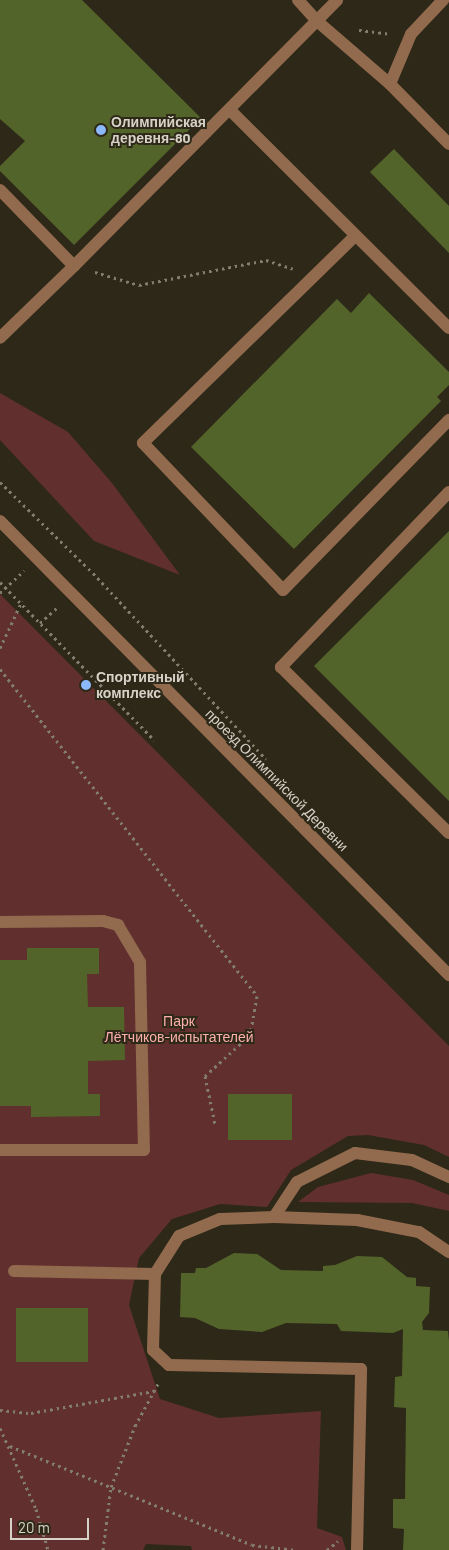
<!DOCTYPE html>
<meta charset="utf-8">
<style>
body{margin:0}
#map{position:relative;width:449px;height:1550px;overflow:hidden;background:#2d2818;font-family:Barlow,sans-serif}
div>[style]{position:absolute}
.green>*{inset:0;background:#61302e}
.building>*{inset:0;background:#52642a;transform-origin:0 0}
.path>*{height:3px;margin-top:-1.5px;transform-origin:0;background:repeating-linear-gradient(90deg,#827d70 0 2.5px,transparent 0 6.5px)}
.minor>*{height:12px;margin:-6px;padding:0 6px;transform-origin:6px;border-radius:6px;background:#926a4e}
.dots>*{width:14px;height:14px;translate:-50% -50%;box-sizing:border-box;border:2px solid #2d2818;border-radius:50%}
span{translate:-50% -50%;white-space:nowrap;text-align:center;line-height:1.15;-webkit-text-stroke:4px #2d2818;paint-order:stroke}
.poi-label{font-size:14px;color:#d6d2c8;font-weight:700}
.left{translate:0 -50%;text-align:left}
.street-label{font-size:14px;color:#d6d2c8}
.park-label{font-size:14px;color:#fdafaa}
.scale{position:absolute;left:10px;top:1518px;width:79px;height:22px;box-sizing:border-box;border:2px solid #d6d2c8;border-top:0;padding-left:6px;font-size:15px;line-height:18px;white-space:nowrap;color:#d6d2c8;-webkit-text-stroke:4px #2d2818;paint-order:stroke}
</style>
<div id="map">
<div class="green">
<div style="clip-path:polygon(0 393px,68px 432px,112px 483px,180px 575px,94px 541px,0 440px)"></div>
<div style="clip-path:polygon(0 594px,449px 1046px,449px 1157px,424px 1145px,368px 1135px,348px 1136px,291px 1170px,267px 1207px,220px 1204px,172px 1219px,139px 1258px,129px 1305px,160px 1399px,219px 1418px,321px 1411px,317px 1528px,342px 1537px,346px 1550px,192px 1550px,191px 1546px,146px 1544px,143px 1550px,0 1550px)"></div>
<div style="clip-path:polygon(371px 1173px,413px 1180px,449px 1195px,449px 1211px,412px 1203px,298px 1202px,318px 1187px)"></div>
</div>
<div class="building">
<div style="clip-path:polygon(0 0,82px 0,201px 118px,74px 245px,0 171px,0 166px,25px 141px,0 119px)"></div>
<div style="clip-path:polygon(394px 149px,449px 206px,449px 253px,370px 172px)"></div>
<div style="clip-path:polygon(369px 293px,449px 372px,449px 385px,437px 397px,441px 401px,294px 549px,191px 447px,337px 299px,351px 313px)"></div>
<div style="clip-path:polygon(449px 531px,449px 801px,314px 666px)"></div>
<div style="clip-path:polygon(27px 948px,99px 948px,99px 974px,87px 974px,88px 1007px,124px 1007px,125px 1060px,88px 1061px,88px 1094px,100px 1094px,100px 1116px,31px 1117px,31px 1106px,0 1106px,0 960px,27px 960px)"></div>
<div style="left:228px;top:1094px;width:64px;height:46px"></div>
<div style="clip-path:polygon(234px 1253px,257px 1254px,281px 1270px,323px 1271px,323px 1266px,335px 1265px,357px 1256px,382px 1257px,407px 1277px,416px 1278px,416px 1286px,430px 1287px,429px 1313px,422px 1322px,423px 1330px,448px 1331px,449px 1341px,449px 1550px,403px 1550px,404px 1529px,393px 1528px,393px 1499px,405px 1499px,406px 1408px,394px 1407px,395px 1377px,402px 1376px,403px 1329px,393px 1333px,341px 1331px,337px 1324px,286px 1323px,262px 1332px,219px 1329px,195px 1318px,180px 1317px,181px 1273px,195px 1273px,196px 1268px,206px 1268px)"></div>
<div style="left:16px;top:1308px;width:72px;height:54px"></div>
</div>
<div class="path">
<div style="left:359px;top:30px;width:31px;rotate:7deg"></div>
<div style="left:95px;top:272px;width:46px;rotate:16.5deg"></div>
<div style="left:139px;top:285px;width:129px;rotate:-11.1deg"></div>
<div style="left:266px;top:260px;width:28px;rotate:18deg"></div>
<div style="left:0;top:482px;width:130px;rotate:44.4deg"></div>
<div style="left:93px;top:573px;width:254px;rotate:47.1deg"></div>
<div style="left:0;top:582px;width:221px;rotate:45.7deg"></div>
<div style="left:0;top:593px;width:33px;rotate:-43deg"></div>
<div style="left:40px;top:623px;width:24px;rotate:-42deg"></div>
<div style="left:0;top:648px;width:52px;rotate:-64.9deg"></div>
<div style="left:0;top:669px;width:416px;rotate:51.8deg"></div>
<div style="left:257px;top:996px;width:40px;rotate:100deg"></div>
<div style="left:250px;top:1035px;width:61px;rotate:137.7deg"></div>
<div style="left:205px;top:1076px;width:49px;rotate:78.2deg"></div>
<div style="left:0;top:1410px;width:31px;rotate:6deg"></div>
<div style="left:31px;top:1413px;width:125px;rotate:-10.1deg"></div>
<div style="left:0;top:1428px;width:89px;rotate:66deg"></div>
<div style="left:36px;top:1509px;width:43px;rotate:73.7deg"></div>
<div style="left:10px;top:1446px;width:261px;rotate:22.2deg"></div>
<div style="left:252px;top:1545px;width:45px;rotate:6.3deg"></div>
<div style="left:103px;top:1550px;width:64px;rotate:-82.8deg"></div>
<div style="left:111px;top:1487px;width:66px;rotate:-68.5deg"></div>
<div style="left:135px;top:1426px;width:50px;rotate:-61.4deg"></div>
<div style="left:327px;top:1550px;width:14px;rotate:-39deg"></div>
</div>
<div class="minor">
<div style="left:298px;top:0;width:28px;rotate:48deg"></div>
<div style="left:317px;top:21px;width:96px;rotate:40.8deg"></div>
<div style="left:390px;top:84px;width:84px;rotate:45.5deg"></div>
<div style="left:390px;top:84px;width:54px;rotate:-67.2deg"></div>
<div style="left:411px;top:34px;width:47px;rotate:-46.7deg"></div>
<div style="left:230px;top:110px;width:309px;rotate:44.9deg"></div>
<div style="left:0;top:190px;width:106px;rotate:45.8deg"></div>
<div style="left:74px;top:266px;width:103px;rotate:135.8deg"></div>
<div style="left:354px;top:237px;width:295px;rotate:135.7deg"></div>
<div style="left:143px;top:443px;width:203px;rotate:46.4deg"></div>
<div style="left:283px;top:590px;width:238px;rotate:-45.7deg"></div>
<div style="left:74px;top:266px;width:374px;rotate:-45.3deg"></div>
<div style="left:449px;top:492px;width:243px;rotate:133.8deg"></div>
<div style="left:281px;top:667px;width:236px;rotate:44.7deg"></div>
<div style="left:0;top:521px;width:639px;rotate:45.32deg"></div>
<div style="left:0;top:922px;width:103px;rotate:-0.6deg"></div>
<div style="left:103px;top:921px;width:16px;rotate:15deg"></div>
<div style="left:118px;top:925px;width:43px;rotate:59.3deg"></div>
<div style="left:140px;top:962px;width:188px;rotate:88.8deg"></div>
<div style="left:144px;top:1150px;width:144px;rotate:180deg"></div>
<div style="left:274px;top:1217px;width:83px;rotate:2.1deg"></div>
<div style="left:357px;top:1220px;width:63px;rotate:11deg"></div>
<div style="left:419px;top:1232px;width:36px;rotate:34deg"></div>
<div style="left:14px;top:1271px;width:141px;rotate:1.2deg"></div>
<div style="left:357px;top:1550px;width:181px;rotate:-88.7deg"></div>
<div style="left:361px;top:1369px;width:192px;rotate:-178.8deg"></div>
<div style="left:169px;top:1365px;width:22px;rotate:-137deg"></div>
<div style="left:153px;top:1350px;width:76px;rotate:-88.5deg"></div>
<div style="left:155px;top:1274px;width:45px;rotate:-57.7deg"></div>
<div style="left:179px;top:1236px;width:44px;rotate:-22.5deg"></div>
<div style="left:220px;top:1219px;width:54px;rotate:-2.1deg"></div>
<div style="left:274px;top:1217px;width:42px;rotate:-56.7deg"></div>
<div style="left:297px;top:1182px;width:65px;rotate:-26.6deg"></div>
<div style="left:355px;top:1153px;width:57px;rotate:7deg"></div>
<div style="left:412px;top:1160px;width:41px;rotate:24.7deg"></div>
</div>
<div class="dots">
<div style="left:101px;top:130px;background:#8bb9fc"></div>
<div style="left:86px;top:685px;background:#8bb9fc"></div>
</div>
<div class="poi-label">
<span class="left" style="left:111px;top:130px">Олимпийская<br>деревня-80</span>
<span class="left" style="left:96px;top:685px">Спортивный<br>комплекс</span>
</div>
<div class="street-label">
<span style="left:277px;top:780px;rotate:45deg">проезд Олимпийской Деревни</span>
</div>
<div class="park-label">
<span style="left:179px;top:1029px">Парк<br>Лётчиков-испытателей</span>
</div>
<div class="scale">20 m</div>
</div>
